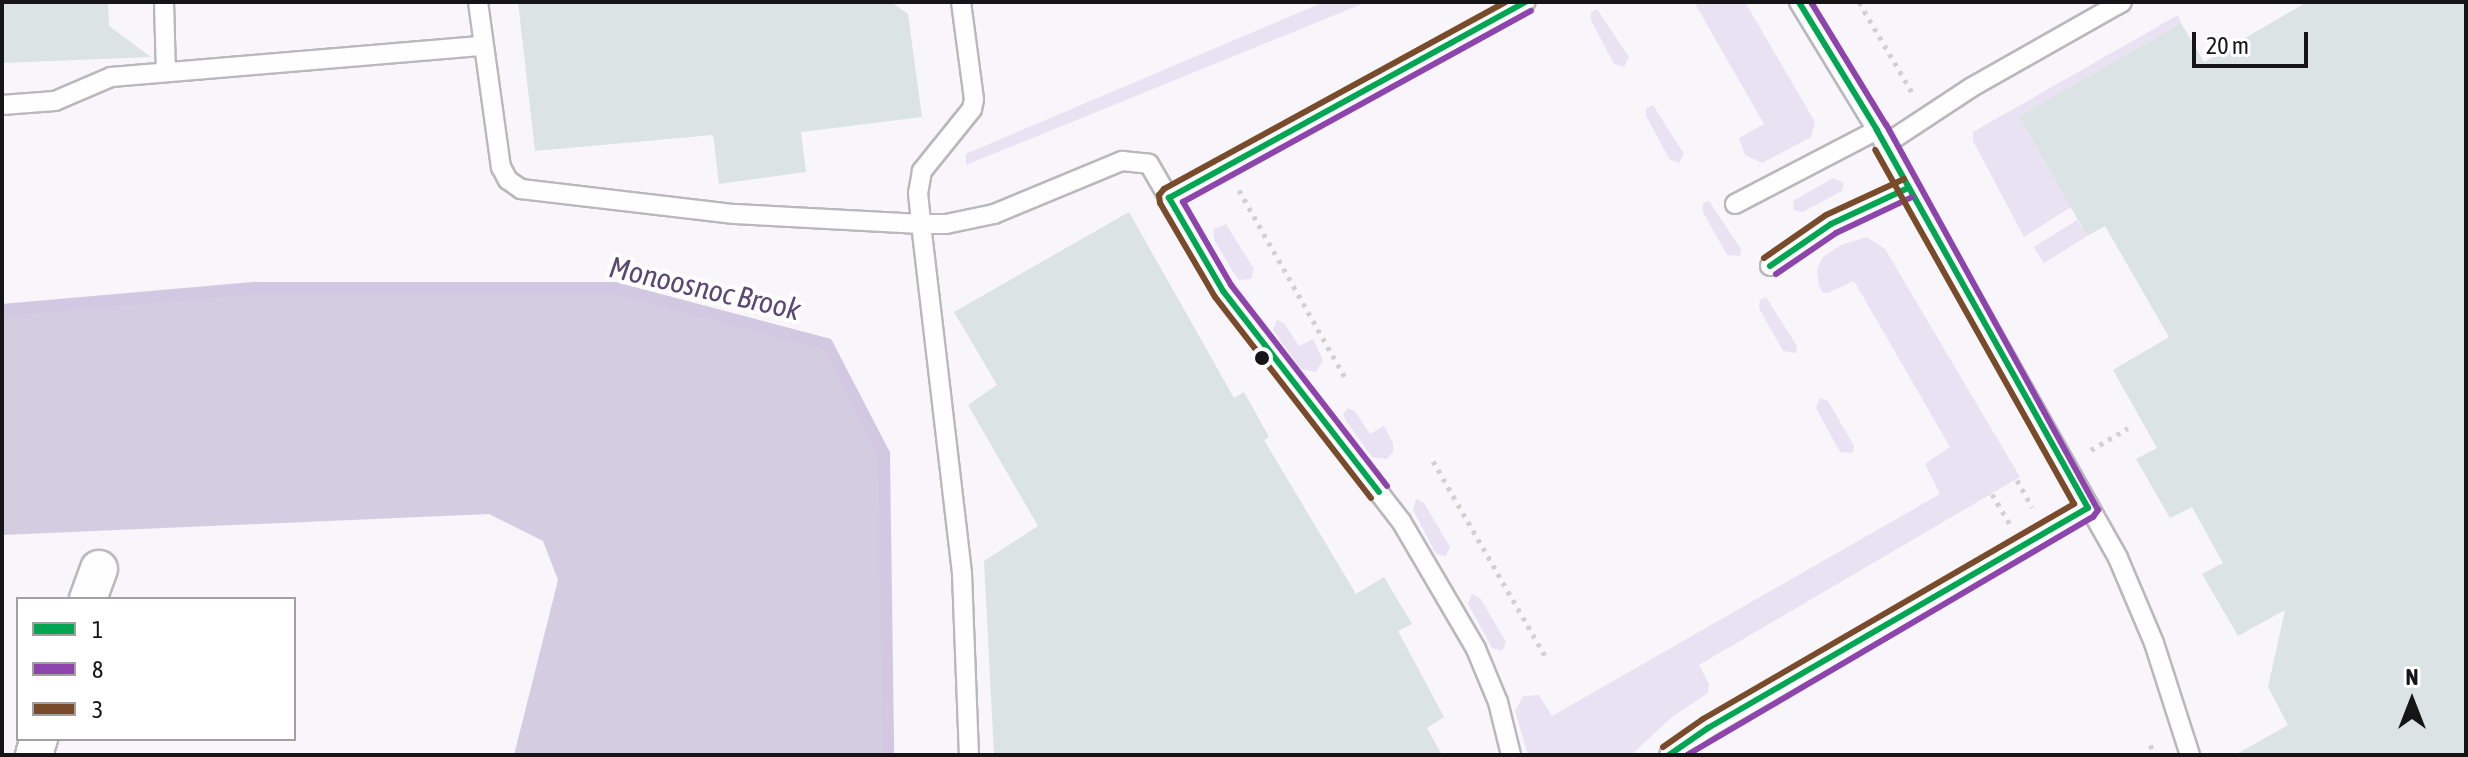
<!DOCTYPE html>
<style>
body{margin:0}
#map{position:relative;width:2468px;height:757px;overflow:hidden;background:#f8f6fb;font-family:"Asap Condensed",sans-serif}
div>[style]{position:absolute}
.green>*{inset:0;background:#e9e2f2;transform-origin:0 0}
.forest>*{inset:0;background:#d4cce0}
.stream>*{height:12px;margin:-6px;padding:0 6px;transform-origin:6px;border-radius:6px;background:#d2c8e1}
.building>*{inset:0;background:#dbe3e4}
.path>*{height:5px;margin-top:-2.5px;transform-origin:0;background:repeating-linear-gradient(90deg,#d2d1d2 0 4px,transparent 0 10px)}
.roads{filter:drop-shadow(2px 0 #b9b8bb) drop-shadow(-2px 0 #b9b8bb) drop-shadow(0 2px #b9b8bb) drop-shadow(0 -2px #b9b8bb)}
.lane>*{height:18px;margin:-9px;padding:0 9px;transform-origin:9px;border-radius:9px;background:#fefefe}
.street>*{height:36px;margin:-18px;padding:0 18px;transform-origin:18px;border-radius:18px;background:#fefefe}
.bus-1>*{height:6px;margin:-3px;padding:0 3px;transform-origin:3px;border-radius:3px;background:#00a651}
.bus-2>*{height:6px;margin:-3px;padding:0 3px;transform-origin:3px;border-radius:3px;background:#8e44ad}
.bus-3>*{height:6px;margin:-3px;padding:0 3px;transform-origin:3px;border-radius:3px;background:#7a4b2a}
.dots>*{width:22px;height:22px;translate:-50% -50%;box-sizing:border-box;border:4px solid #fff;border-radius:50%}
span{translate:-50% -50%;white-space:nowrap;text-align:center;line-height:1.15;-webkit-text-stroke:8px #fff;paint-order:stroke}
.water-label{font-size:30px;color:#5b4674;font-style:italic}
.frame{position:absolute;inset:0;border:4px solid #151416;pointer-events:none}
.legend{position:absolute;left:16px;top:597px;width:280px;height:144px;box-sizing:border-box;background:#fff;border:2px solid #a1a1a2;margin:0;padding:10px 14px;list-style:none;font-size:24px;color:#151416}
.legend li{display:flex;align-items:center;gap:16px;height:40px}
.legend b{width:40px;border:2px solid #a1a1a2}
.north{position:absolute;left:2372px;top:661px;width:80px;height:80px;-webkit-text-stroke:6px #fff;paint-order:stroke;rotate:0deg;font-size:22px;font-weight:700;line-height:32px;text-align:center;color:#151416}
.north::after{content:'';display:block;margin:auto;width:28px;height:36px;background:#151416;clip-path:polygon(50% 0,100% 100%,50% 72%,0 100%)}
.scale{position:absolute;left:2192px;top:32px;width:116px;height:36px;box-sizing:border-box;border:4px solid #151416;border-top:0;padding-left:10px;font-size:24px;line-height:28px;white-space:nowrap;color:#151416;-webkit-text-stroke:6px #fff;paint-order:stroke}
</style>
<div id="map">
<div class="green">
<div style="clip-path:polygon(1324px 2px,1367px 2px,966px 165px,966px 154px,970px 152px)"></div>
<div style="clip-path:polygon(1694px 2px,1745px 2px,1815px 122px,1811px 137px,1762px 163px,1745px 155px,1739px 138px,1764px 124px)"></div>
<div style="clip-path:polygon(1597px 9px,1629px 57px,1624px 67px,1614px 64px,1591px 20px,1591px 12px)"></div>
<div style="clip-path:polygon(2178px 15px,2181px 23px,2019px 116px,2071px 207px,2024px 237px,1973px 141px,1973px 132px)"></div>
<div style="clip-path:polygon(1653px 105px,1684px 154px,1679px 163px,1670px 160px,1646px 116px,1646px 109px)"></div>
<div style="clip-path:polygon(1833px 178px,1844px 183px,1842px 191px,1803px 212px,1794px 210px,1793px 201px)"></div>
<div style="clip-path:polygon(1709px 201px,1741px 249px,1740px 256px,1727px 255px,1703px 212px,1703px 203px)"></div>
<div style="left:2077px;top:220px;width:19px;height:51px;rotate:58deg"></div>
<div style="clip-path:polygon(1226px 224px,1254px 269px,1251px 279px,1239px 280px,1235px 275px,1214px 240px,1214px 229px)"></div>
<div style="clip-path:polygon(1867px 237px,1885px 249px,2020px 477px,1699px 665px,1709px 684px,1708px 693px,1672px 717px,1631px 755px,1528px 755px,1515px 711px,1523px 696px,1539px 695px,1552px 716px,1940px 494px,1925px 464px,1950px 447px,1854px 281px,1828px 293px,1823px 293px,1819px 286px,1817px 270px,1822px 258px,1841px 245px)"></div>
<div style="clip-path:polygon(1766px 297px,1797px 346px,1796px 353px,1783px 351px,1759px 308px,1760px 300px)"></div>
<div style="clip-path:polygon(1277px 320px,1284px 323px,1299px 346px,1313px 339px,1323px 360px,1316px 372px,1301px 369px,1273px 330px)"></div>
<div style="clip-path:polygon(1820px 398px,1828px 401px,1854px 446px,1853px 453px,1840px 452px,1816px 408px)"></div>
<div style="clip-path:polygon(1348px 408px,1355px 411px,1370px 434px,1384px 426px,1393px 443px,1393px 452px,1387px 459px,1372px 457px,1346px 421px,1343px 414px)"></div>
<div style="clip-path:polygon(1416px 499px,1424px 503px,1450px 547px,1446px 556px,1436px 554px,1413px 510px)"></div>
<div style="clip-path:polygon(1472px 594px,1480px 598px,1506px 642px,1502px 651px,1492px 648px,1468px 604px)"></div>
</div>
<div class="forest">
<div style="clip-path:polygon(256px 288px,602px 288px,827px 344px,884px 454px,888px 755px,514px 755px,558px 580px,543px 541px,489px 514px,2px 535px,2px 310px)"></div>
</div>
<div class="stream">
<div style="left:2px;top:310px;width:255px;rotate:-5deg"></div>
<div style="left:256px;top:288px;width:359px"></div>
<div style="left:615px;top:288px;width:219px;rotate:14.8deg"></div>
<div style="left:827px;top:344px;width:124px;rotate:62.6deg"></div>
<div style="left:884px;top:454px;width:301px;rotate:89.2deg"></div>
</div>
<div class="building">
<div style="clip-path:polygon(2px 2px,108px 2px,109px 26px,151px 57px,2px 63px)"></div>
<div style="clip-path:polygon(518px 2px,891px 2px,908px 14px,922px 117px,801px 132px,806px 172px,719px 184px,713px 135px,535px 151px)"></div>
<div style="clip-path:polygon(2307px 2px,2466px 2px,2466px 755px,2235px 755px,2288px 725px,2268px 687px,2285px 610px,2238px 636px,2202px 574px,2223px 563px,2192px 507px,2170px 518px,2136px 459px,2157px 448px,2113px 370px,2169px 337px,2105px 226px,2087px 236px,2019px 116px,2181px 23px,2204px 62px)"></div>
<div style="clip-path:polygon(1129px 212px,1234px 398px,1244px 392px,1269px 437px,1264px 440px,1356px 594px,1384px 577px,1412px 624px,1398px 631px,1444px 717px,1427px 728px,1442px 755px,994px 755px,984px 561px,1038px 526px,968px 405px,997px 385px,954px 312px)"></div>
</div>
<div class="path">
<div style="left:1859px;top:2px;width:107px;rotate:59.6deg"></div>
<div style="left:1239px;top:190px;width:219px;rotate:60.5deg"></div>
<div style="left:2091px;top:450px;width:43px;rotate:-30.7deg"></div>
<div style="left:1433px;top:461px;width:225px;rotate:60.1deg"></div>
<div style="left:2017px;top:480px;width:31px;rotate:61deg"></div>
<div style="left:1992px;top:494px;width:35px;rotate:59deg"></div>
<div style="left:2150px;top:745px;width:12px;rotate:59deg"></div>
</div>
<div class="roads">
<div class="lane">
<div style="left:164px;top:2px;width:70px;rotate:88.4deg"></div>
<div style="left:478px;top:2px;width:167px;rotate:82.1deg"></div>
<div style="left:501px;top:167px;width:15px;rotate:62deg"></div>
<div style="left:508px;top:180px;width:16px;rotate:35deg"></div>
<div style="left:521px;top:189px;width:215px;rotate:6.7deg"></div>
<div style="left:735px;top:214px;width:186px;rotate:3.1deg"></div>
<div style="left:921px;top:224px;width:352px;rotate:83.3deg"></div>
<div style="left:962px;top:574px;width:181px;rotate:87.8deg"></div>
<div style="left:961px;top:2px;width:98px;rotate:82.4deg"></div>
<div style="left:974px;top:99px;width:10px;rotate:101deg"></div>
<div style="left:972px;top:109px;width:80px;rotate:128.9deg"></div>
<div style="left:922px;top:171px;width:22px;rotate:100deg"></div>
<div style="left:918px;top:193px;width:31px;rotate:84deg"></div>
<div style="left:921px;top:224px;width:25px"></div>
<div style="left:946px;top:224px;width:49px;rotate:-11.8deg"></div>
<div style="left:994px;top:214px;width:139px;rotate:-22.5deg"></div>
<div style="left:1122px;top:161px;width:27px;rotate:6deg"></div>
<div style="left:1149px;top:164px;width:147px;rotate:59.8deg"></div>
<div style="left:1223px;top:291px;width:291px;rotate:52.3deg"></div>
<div style="left:1401px;top:521px;width:148px;rotate:59.6deg"></div>
<div style="left:1476px;top:649px;width:57px;rotate:67.5deg"></div>
<div style="left:1498px;top:702px;width:55px;rotate:76.2deg"></div>
<div style="left:1799px;top:2px;width:150px;rotate:58.6deg"></div>
<div style="left:1877px;top:130px;width:491px;rotate:60.6deg"></div>
<div style="left:2118px;top:558px;width:92px;rotate:67deg"></div>
<div style="left:2154px;top:643px;width:118px;rotate:72.2deg"></div>
<div style="left:2px;top:105px;width:53px;rotate:-4.3deg"></div>
<div style="left:55px;top:101px;width:61px;rotate:-23.2deg"></div>
<div style="left:111px;top:77px;width:373px;rotate:-4.8deg"></div>
<div style="left:1884px;top:145px;width:105px;rotate:-33.4deg"></div>
<div style="left:1972px;top:87px;width:172px;rotate:-29.5deg"></div>
<div style="left:1169px;top:198px;width:407px;rotate:-28.8deg"></div>
<div style="left:1735px;top:204px;width:160px;rotate:-27.5deg"></div>
<div style="left:1770px;top:266px;width:74px;rotate:-34.5deg"></div>
<div style="left:1831px;top:224px;width:85px;rotate:-25.1deg"></div>
<div style="left:1669px;top:755px;width:47px;rotate:-34.7deg"></div>
<div style="left:1708px;top:728px;width:439px;rotate:-30.1deg"></div>
</div>
<div class="street">
<div style="left:88px;top:599px;width:32px;rotate:-70deg"></div>
<div style="left:34px;top:755px;width:17px;rotate:-73deg"></div>
</div>
</div>
<div class="bus-1">
<div style="left:1770px;top:266px;width:74px;rotate:-34.5deg"></div>
<div style="left:1831px;top:224px;width:85px;rotate:-25.1deg"></div>
<div style="left:1379px;top:492px;width:254px;rotate:-127.8deg"></div>
<div style="left:1223px;top:291px;width:108px;rotate:-120.1deg"></div>
<div style="left:1169px;top:198px;width:407px;rotate:-28.8deg"></div>
<div style="left:1669px;top:755px;width:47px;rotate:-34.7deg"></div>
<div style="left:1708px;top:728px;width:439px;rotate:-30.1deg"></div>
<div style="left:2088px;top:508px;width:433px;rotate:-119.2deg"></div>
<div style="left:1877px;top:130px;width:150px;rotate:-121.4deg"></div>
</div>
<div class="bus-2">
<div style="left:1776px;top:274px;width:73px;rotate:-34.3deg"></div>
<div style="left:1836px;top:233px;width:84px;rotate:-25.3deg"></div>
<div style="left:1387px;top:486px;width:254px;rotate:-127.8deg"></div>
<div style="left:1231px;top:285px;width:96px;rotate:-120deg"></div>
<div style="left:1183px;top:202px;width:397px;rotate:-28.8deg"></div>
<div style="left:1687px;top:755px;width:471px;rotate:-30.4deg"></div>
<div style="left:2093px;top:517px;width:9px;rotate:-54deg"></div>
<div style="left:2098px;top:510px;width:440px;rotate:-118.8deg"></div>
<div style="left:1886px;top:125px;width:144px;rotate:-121.4deg"></div>
</div>
<div class="bus-3">
<div style="left:1764px;top:258px;width:75px;rotate:-34.7deg"></div>
<div style="left:1826px;top:215px;width:86px;rotate:-24.8deg"></div>
<div style="left:1371px;top:498px;width:254px;rotate:-127.8deg"></div>
<div style="left:1215px;top:297px;width:109px;rotate:-120.3deg"></div>
<div style="left:1160px;top:203px;width:8px;rotate:-97deg"></div>
<div style="left:1159px;top:195px;width:8px;rotate:-50deg"></div>
<div style="left:1164px;top:189px;width:389px;rotate:-28.7deg"></div>
<div style="left:1663px;top:747px;width:49px;rotate:-35deg"></div>
<div style="left:1703px;top:719px;width:429px;rotate:-30.1deg"></div>
<div style="left:2074px;top:504px;width:406px;rotate:-119.3deg"></div>
</div>
<div class="dots">
<div style="left:1262px;top:358px;background:#151416"></div>
</div>
<div class="water-label">
<span style="left:705px;top:288px;rotate:13deg">Monoosnoc Brook</span>
</div>
<div class="frame"></div>
<ul class="legend">
<li><b style="height:10px;background:#00a651"></b>1</li>
<li><b style="height:10px;background:#8e44ad"></b>8</li>
<li><b style="height:10px;background:#7a4b2a"></b>3</li>
</ul>
<div class="north">N</div>
<div class="scale">20 m</div>
</div>
